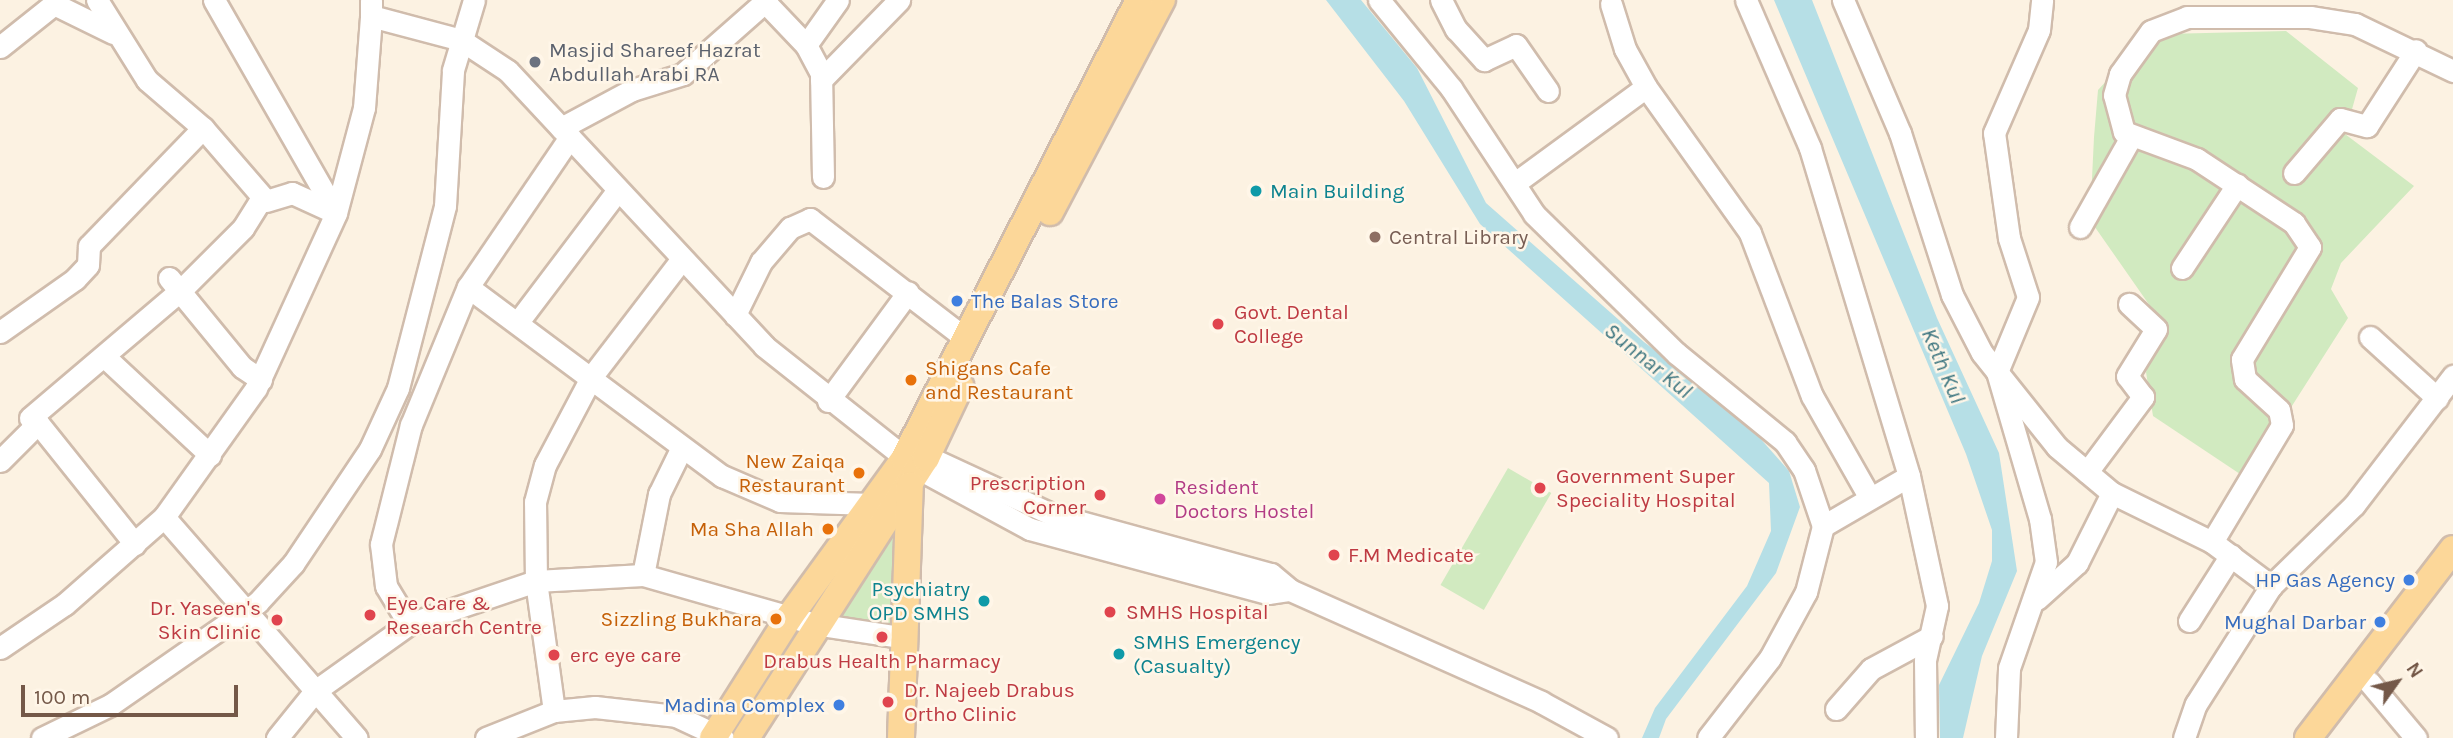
<!DOCTYPE html>
<style>
body{margin:0}
#map{position:relative;width:2453px;height:738px;overflow:hidden;background:#fcf2e2;font-family:Karla,sans-serif}
div>[style]{position:absolute}
.green>*{inset:0;background:#d1eac0;transform-origin:0 0}
.water>*{inset:0;background:#b6dfe6}
.roads{filter:drop-shadow(2px 0 #d0bcac) drop-shadow(-2px 0 #d0bcac) drop-shadow(0 2px #d0bcac) drop-shadow(0 -2px #d0bcac)}
.minor>*{height:21px;margin:-10.5px;padding:0 10.5px;transform-origin:10.5px;border-radius:10.5px;background:#fff}
.major>*{height:26px;margin:-13px;padding:0 13px;transform-origin:13px;border-radius:13px;background:#fcd799}
.dots>*{width:19px;height:19px;translate:-50% -50%;box-sizing:border-box;border:4px solid #fff6e8;border-radius:50%}
span{translate:-50% -50%;white-space:nowrap;text-align:center;line-height:1.15;-webkit-text-stroke:5px #fff6e8;paint-order:stroke}
.worship-label{font-size:21px;color:#5b616d}
.left{translate:0 -50%;text-align:left}
.culture-label{font-size:21px;color:#0d838f}
.right{translate:-100% -50%;text-align:right}
.education-label{font-size:21px;color:#785e54}
.shop-label{font-size:21px;color:#366cbe}
.health-label{font-size:21px;color:#be3a42}
.food-label{font-size:21px;color:#c56008}
.hotel-label{font-size:21px;color:#b23c85}
.water-label{font-size:23px;color:#3f7781;font-style:italic}
.north{position:absolute;left:2362px;top:647px;width:70px;height:70px;-webkit-text-stroke:5px #fff6e8;paint-order:stroke;rotate:56deg;font-size:19px;font-weight:700;line-height:28px;text-align:center;color:#745848}
.north::after{content:'';display:block;margin:auto;width:24px;height:32px;background:#745848;clip-path:polygon(50% 0,100% 100%,50% 72%,0 100%)}
.scale{position:absolute;left:21px;top:685px;width:217px;height:32px;box-sizing:border-box;border:4px solid #745848;border-top:0;padding-left:9px;font-size:21px;line-height:24px;white-space:nowrap;color:#745848;-webkit-text-stroke:5px #fff6e8;paint-order:stroke}
</style>
<div id="map">
<div class="green">
<div style="clip-path:polygon(2286px 31px,2358px 88px,2345px 134px,2414px 186px,2341px 263px,2331px 289px,2348px 318px,2246px 478px,2153px 416px,2146px 372px,2164px 326px,2090px 220px,2094px 137px,2098px 90px,2122px 64px,2166px 34px)"></div>
<div style="left:1508px;top:468px;width:50px;height:135px;rotate:30deg"></div>
<div style="clip-path:polygon(890px 531px,897px 536px,891px 629px,834px 619px)"></div>
</div>
<div class="water">
<div style="clip-path:polygon(1326px 0,1361px 0,1417px 68px,1486px 203px,1644px 342px,1735px 410px,1789px 471px,1800px 507px,1776px 573px,1666px 719px,1659px 738px,1642px 738px,1655px 708px,1747px 586px,1771px 531px,1769px 483px,1480px 224px,1404px 101px)"></div>
<div style="clip-path:polygon(1774px 0,1812px 0,1937px 318px,1999px 453px,2017px 571px,1982px 656px,1963px 738px,1940px 738px,1939px 685px,1979px 603px,1992px 561px,1992px 530px,1966px 454px)"></div>
</div>
<div class="roads">
<div class="minor">
<div style="left:97px;top:0;width:94px;rotate:58deg"></div>
<div style="left:147px;top:80px;width:74px;rotate:40.6deg"></div>
<div style="left:203px;top:128px;width:96px;rotate:49.2deg"></div>
<div style="left:266px;top:201px;width:27px;rotate:-17deg"></div>
<div style="left:292px;top:193px;width:48px;rotate:24.4deg"></div>
<div style="left:214px;top:0;width:245px;rotate:60.2deg"></div>
<div style="left:371px;top:0;width:16px;rotate:90deg"></div>
<div style="left:371px;top:16px;width:93px;rotate:14.9deg"></div>
<div style="left:461px;top:40px;width:56px;rotate:33.4deg"></div>
<div style="left:508px;top:71px;width:376px;rotate:47deg"></div>
<div style="left:764px;top:346px;width:198px;rotate:38.4deg"></div>
<div style="left:919px;top:469px;width:126px;rotate:28.4deg"></div>
<div style="left:1030px;top:529px;width:246px;rotate:15.1deg"></div>
<div style="left:1268px;top:593px;width:22px;rotate:-8deg"></div>
<div style="left:1379px;top:0;width:114px;rotate:50.7deg"></div>
<div style="left:1451px;top:88px;width:151px;rotate:56.6deg"></div>
<div style="left:1534px;top:214px;width:199px;rotate:44.4deg"></div>
<div style="left:1676px;top:353px;width:141px;rotate:39.2deg"></div>
<div style="left:1785px;top:442px;width:34px;rotate:56deg"></div>
<div style="left:1804px;top:470px;width:59px;rotate:71.3deg"></div>
<div style="left:1823px;top:526px;width:68px;rotate:104.4deg"></div>
<div style="left:1806px;top:592px;width:75px;rotate:118.6deg"></div>
<div style="left:1770px;top:658px;width:101px;rotate:127.8deg"></div>
<div style="left:1441px;top:0;width:33px;rotate:63deg"></div>
<div style="left:1456px;top:29px;width:42px;rotate:47.9deg"></div>
<div style="left:1484px;top:60px;width:35px;rotate:-25deg"></div>
<div style="left:1516px;top:45px;width:56px;rotate:55.2deg"></div>
<div style="left:1746px;top:0;width:161px;rotate:66.6deg"></div>
<div style="left:1810px;top:148px;width:343px;rotate:73.2deg"></div>
<div style="left:1909px;top:476px;width:133px;rotate:77.8deg"></div>
<div style="left:1937px;top:606px;width:55px;rotate:102.5deg"></div>
<div style="left:1925px;top:660px;width:78px;rotate:89.3deg"></div>
<div style="left:1843px;top:0;width:145px;rotate:66.8deg"></div>
<div style="left:1900px;top:133px;width:170px;rotate:72.2deg"></div>
<div style="left:1952px;top:295px;width:65px;rotate:62.7deg"></div>
<div style="left:1982px;top:353px;width:120px;rotate:51.4deg"></div>
<div style="left:2057px;top:447px;width:72px;rotate:39.9deg"></div>
<div style="left:2112px;top:493px;width:111px;rotate:26.1deg"></div>
<div style="left:2212px;top:542px;width:74px;rotate:36.7deg"></div>
<div style="left:765px;top:2px;width:59px;rotate:46.4deg"></div>
<div style="left:806px;top:45px;width:32px;rotate:62deg"></div>
<div style="left:821px;top:73px;width:104px;rotate:88.9deg"></div>
<div style="left:1611px;top:4px;width:47px;rotate:72.7deg"></div>
<div style="left:1625px;top:49px;width:43px;rotate:61.1deg"></div>
<div style="left:1646px;top:87px;width:179px;rotate:54.5deg"></div>
<div style="left:1750px;top:233px;width:174px;rotate:69.2deg"></div>
<div style="left:1812px;top:396px;width:117px;rotate:60.4deg"></div>
<div style="left:806px;top:45px;width:55px;rotate:-54.6deg"></div>
<div style="left:0;top:47px;width:69px;rotate:-38.5deg"></div>
<div style="left:54px;top:4px;width:66px;rotate:26.2deg"></div>
<div style="left:821px;top:80px;width:112px;rotate:-45.7deg"></div>
<div style="left:561px;top:128px;width:81px;rotate:-28.2deg"></div>
<div style="left:632px;top:90px;width:53px;rotate:-17.4deg"></div>
<div style="left:683px;top:74px;width:112px;rotate:-41.4deg"></div>
<div style="left:2294px;top:173px;width:71px;rotate:-49.6deg"></div>
<div style="left:2340px;top:119px;width:28px;rotate:15deg"></div>
<div style="left:2367px;top:126px;width:90px;rotate:-57.2deg"></div>
<div style="left:1515px;top:183px;width:162px;rotate:-36.2deg"></div>
<div style="left:2080px;top:227px;width:103px;rotate:-60.5deg"></div>
<div style="left:2182px;top:268px;width:100px;rotate:-56.5deg"></div>
<div style="left:169px;top:278px;width:115px;rotate:50.6deg"></div>
<div style="left:242px;top:367px;width:23px;rotate:34deg"></div>
<div style="left:468px;top:287px;width:317px;rotate:36.7deg"></div>
<div style="left:722px;top:476px;width:63px;rotate:23.3deg"></div>
<div style="left:780px;top:501px;width:91px;rotate:1.9deg"></div>
<div style="left:735px;top:315px;width:59px;rotate:-63.9deg"></div>
<div style="left:761px;top:262px;width:45px;rotate:-49.5deg"></div>
<div style="left:790px;top:228px;width:22px;rotate:-24deg"></div>
<div style="left:810px;top:219px;width:195px;rotate:37.5deg"></div>
<div style="left:518px;top:322px;width:166px;rotate:-52.9deg"></div>
<div style="left:0;top:332px;width:92px;rotate:-35.2deg"></div>
<div style="left:75px;top:279px;width:19px;rotate:-47deg"></div>
<div style="left:88px;top:265px;width:19px;rotate:-87deg"></div>
<div style="left:89px;top:246px;width:164px;rotate:-46deg"></div>
<div style="left:2370px;top:337px;width:91px;rotate:42.3deg"></div>
<div style="left:107px;top:359px;width:141px;rotate:43deg"></div>
<div style="left:828px;top:401px;width:135px;rotate:-53.7deg"></div>
<div style="left:30px;top:418px;width:197px;rotate:-40.3deg"></div>
<div style="left:180px;top:291px;width:89px;rotate:-45deg"></div>
<div style="left:243px;top:228px;width:36px;rotate:-58deg"></div>
<div style="left:917px;top:452px;width:148px;rotate:24.8deg"></div>
<div style="left:1051px;top:514px;width:228px;rotate:15.3deg"></div>
<div style="left:1271px;top:574px;width:25px;rotate:40deg"></div>
<div style="left:1290px;top:590px;width:275px;rotate:24deg"></div>
<div style="left:1541px;top:702px;width:75px;rotate:28.6deg"></div>
<div style="left:0;top:461px;width:54px;rotate:-45deg"></div>
<div style="left:38px;top:423px;width:155px;rotate:51.3deg"></div>
<div style="left:2087px;top:472px;width:94px;rotate:-53.3deg"></div>
<div style="left:2143px;top:397px;width:26px;rotate:-127deg"></div>
<div style="left:2127px;top:376px;width:55px;rotate:-58.3deg"></div>
<div style="left:2156px;top:329px;width:37px;rotate:-137deg"></div>
<div style="left:164px;top:517px;width:293px;rotate:48.9deg"></div>
<div style="left:1823px;top:526px;width:99px;rotate:-30.2deg"></div>
<div style="left:2212px;top:542px;width:136px;rotate:-59.1deg"></div>
<div style="left:2282px;top:425px;width:15px;rotate:-101deg"></div>
<div style="left:2279px;top:410px;width:46px;rotate:-137.6deg"></div>
<div style="left:2245px;top:379px;width:20px;rotate:-99deg"></div>
<div style="left:2242px;top:359px;width:131px;rotate:-58.7deg"></div>
<div style="left:2310px;top:247px;width:29px;rotate:-124deg"></div>
<div style="left:2294px;top:223px;width:116px;rotate:-146.6deg"></div>
<div style="left:2197px;top:159px;width:78px;rotate:-159.7deg"></div>
<div style="left:2124px;top:132px;width:38px;rotate:-105deg"></div>
<div style="left:2114px;top:95px;width:22px;rotate:-74deg"></div>
<div style="left:2120px;top:74px;width:53px;rotate:-54.2deg"></div>
<div style="left:2151px;top:31px;width:39px;rotate:-21deg"></div>
<div style="left:2187px;top:17px;width:123px"></div>
<div style="left:2310px;top:17px;width:46px;rotate:8.8deg"></div>
<div style="left:2355px;top:24px;width:109px;rotate:25.6deg"></div>
<div style="left:643px;top:575px;width:83px;rotate:-78.8deg"></div>
<div style="left:659px;top:494px;width:52px;rotate:-63.9deg"></div>
<div style="left:2037px;top:599px;width:54px;rotate:-42deg"></div>
<div style="left:2077px;top:563px;width:78px;rotate:-63.4deg"></div>
<div style="left:2189px;top:621px;width:78px;rotate:-57.5deg"></div>
<div style="left:409px;top:624px;width:44px;rotate:-121.2deg"></div>
<div style="left:386px;top:586px;width:42px;rotate:-96.8deg"></div>
<div style="left:381px;top:544px;width:123px;rotate:-75.9deg"></div>
<div style="left:411px;top:425px;width:149px;rotate:-67.6deg"></div>
<div style="left:468px;top:287px;width:181px;rotate:-55.8deg"></div>
<div style="left:0;top:648px;width:78px;rotate:-34.1deg"></div>
<div style="left:65px;top:604px;width:132px;rotate:-41.3deg"></div>
<div style="left:164px;top:517px;width:158px;rotate:-54.5deg"></div>
<div style="left:256px;top:388px;width:192px;rotate:-65.4deg"></div>
<div style="left:336px;top:213px;width:109px;rotate:-75.1deg"></div>
<div style="left:364px;top:108px;width:92px;rotate:-85.6deg"></div>
<div style="left:2369px;top:682px;width:73px;rotate:50deg"></div>
<div style="left:1836px;top:709px;width:53px;rotate:-48.8deg"></div>
<div style="left:1871px;top:669px;width:69px;rotate:-28.4deg"></div>
<div style="left:554px;top:711px;width:131px;rotate:-97.9deg"></div>
<div style="left:536px;top:581px;width:79px;rotate:-90.7deg"></div>
<div style="left:535px;top:502px;width:38px;rotate:-75deg"></div>
<div style="left:545px;top:465px;width:101px;rotate:-62.2deg"></div>
<div style="left:592px;top:376px;width:146px;rotate:-52.5deg"></div>
<div style="left:42px;top:738px;width:76px;rotate:-25.9deg"></div>
<div style="left:110px;top:705px;width:180px;rotate:-34.8deg"></div>
<div style="left:258px;top:602px;width:52px;rotate:-47.4deg"></div>
<div style="left:293px;top:564px;width:138px;rotate:-56.2deg"></div>
<div style="left:370px;top:449px;width:67px;rotate:-65.3deg"></div>
<div style="left:398px;top:388px;width:188px;rotate:-75.5deg"></div>
<div style="left:445px;top:206px;width:136px;rotate:-86.6deg"></div>
<div style="left:453px;top:70px;width:73px;rotate:-73.3deg"></div>
<div style="left:277px;top:738px;width:60px;rotate:-51deg"></div>
<div style="left:315px;top:691px;width:115px;rotate:-35.5deg"></div>
<div style="left:409px;top:624px;width:134px;rotate:-18.7deg"></div>
<div style="left:536px;top:581px;width:107px;rotate:-3.2deg"></div>
<div style="left:643px;top:575px;width:179px;rotate:15.9deg"></div>
<div style="left:815px;top:624px;width:87px;rotate:8.6deg"></div>
<div style="left:486px;top:738px;width:73px;rotate:-21.7deg"></div>
<div style="left:554px;top:711px;width:41px;rotate:-5.6deg"></div>
<div style="left:595px;top:707px;width:81px;rotate:6.3deg"></div>
<div style="left:676px;top:716px;width:52px;rotate:25.1deg"></div>
<div style="left:2006px;top:738px;width:70px;rotate:-87.5deg"></div>
<div style="left:2009px;top:668px;width:112px;rotate:-70.8deg"></div>
<div style="left:2046px;top:562px;width:43px;rotate:-97.9deg"></div>
<div style="left:2040px;top:519px;width:153px;rotate:-106.3deg"></div>
<div style="left:1997px;top:372px;width:81px;rotate:-67.5deg"></div>
<div style="left:2028px;top:297px;width:62px;rotate:-107.9deg"></div>
<div style="left:2009px;top:238px;width:106px;rotate:-98.1deg"></div>
<div style="left:1994px;top:133px;width:112px;rotate:-66.4deg"></div>
<div style="left:2039px;top:30px;width:30px;rotate:-84deg"></div>
<div style="left:2184px;top:738px;width:36px;rotate:-71deg"></div>
<div style="left:2196px;top:704px;width:140px;rotate:-57.6deg"></div>
<div style="left:2271px;top:586px;width:116px;rotate:-44.3deg"></div>
<div style="left:2354px;top:505px;width:163px;rotate:-52.5deg"></div>
</div>
<div class="major">
<div style="left:1050px;top:212px;width:240px;rotate:-62.2deg"></div>
<div style="left:713px;top:738px;width:144px;rotate:-57.7deg"></div>
<div style="left:790px;top:616px;width:194px;rotate:-54deg"></div>
<div style="left:904px;top:459px;width:516px;rotate:-62.89deg"></div>
<div style="left:746px;top:738px;width:333px;rotate:-57.3deg"></div>
<div style="left:926px;top:458px;width:80px;rotate:-64.7deg"></div>
<div style="left:901px;top:738px;width:253px;rotate:-88deg"></div>
<div style="left:2308px;top:738px;width:238px;rotate:-52.5deg"></div>
</div>
</div>
<div class="dots">
<div style="left:535px;top:62px;background:#6b7280"></div>
<div style="left:1256px;top:191px;background:#0f9aa8"></div>
<div style="left:1375px;top:237px;background:#8d6e63"></div>
<div style="left:957px;top:301px;background:#3f7fe0"></div>
<div style="left:1218px;top:324px;background:#e0444e"></div>
<div style="left:911px;top:380px;background:#e8710a"></div>
<div style="left:859px;top:473px;background:#e8710a"></div>
<div style="left:1540px;top:488px;background:#e0444e"></div>
<div style="left:1100px;top:495px;background:#e0444e"></div>
<div style="left:1160px;top:499px;background:#d1479c"></div>
<div style="left:828px;top:529px;background:#e8710a"></div>
<div style="left:1334px;top:555px;background:#e0444e"></div>
<div style="left:2409px;top:580px;background:#3f7fe0"></div>
<div style="left:984px;top:601px;background:#0f9aa8"></div>
<div style="left:1110px;top:612px;background:#e0444e"></div>
<div style="left:370px;top:615px;background:#e0444e"></div>
<div style="left:776px;top:619px;background:#e8710a"></div>
<div style="left:277px;top:620px;background:#e0444e"></div>
<div style="left:2380px;top:622px;background:#3f7fe0"></div>
<div style="left:882px;top:637px;background:#e0444e"></div>
<div style="left:1119px;top:654px;background:#0f9aa8"></div>
<div style="left:554px;top:655px;background:#e0444e"></div>
<div style="left:888px;top:702px;background:#e0444e"></div>
<div style="left:839px;top:705px;background:#3f7fe0"></div>
</div>
<div class="worship-label">
<span class="left" style="left:549px;top:62px">Masjid Shareef Hazrat<br>Abdullah Arabi RA</span>
</div>
<div class="culture-label">
<span class="left" style="left:1270px;top:191px">Main Building</span>
<span class="right" style="left:970px;top:601px">Psychiatry<br>OPD SMHS</span>
<span class="left" style="left:1133px;top:654px">SMHS Emergency<br>(Casualty)</span>
</div>
<div class="education-label">
<span class="left" style="left:1389px;top:237px">Central Library</span>
</div>
<div class="shop-label">
<span class="left" style="left:971px;top:301px">The Balas Store</span>
<span class="right" style="left:2395px;top:580px">HP Gas Agency</span>
<span class="right" style="left:2366px;top:622px">Mughal Darbar</span>
<span class="right" style="left:825px;top:705px">Madina Complex</span>
</div>
<div class="health-label">
<span class="left" style="left:1234px;top:324px">Govt. Dental<br>College</span>
<span class="left" style="left:1556px;top:488px">Government Super<br>Speciality Hospital</span>
<span class="right" style="left:1086px;top:495px">Prescription<br>Corner</span>
<span class="left" style="left:1348px;top:555px">F.M Medicate</span>
<span class="left" style="left:386px;top:615px">Eye Care &amp;<br>Research Centre</span>
<span class="right" style="left:261px;top:620px">Dr. Yaseen's<br>Skin Clinic</span>
<span class="left" style="left:1126px;top:612px">SMHS Hospital</span>
<span class="left" style="left:570px;top:655px">erc eye care</span>
<span style="left:882px;top:661px">Drabus Health Pharmacy</span>
<span class="left" style="left:904px;top:702px">Dr. Najeeb Drabus<br>Ortho Clinic</span>
</div>
<div class="food-label">
<span class="left" style="left:925px;top:380px">Shigans Cafe<br>and Restaurant</span>
<span class="right" style="left:845px;top:473px">New Zaiqa<br>Restaurant</span>
<span class="right" style="left:814px;top:529px">Ma Sha Allah</span>
<span class="right" style="left:762px;top:619px">Sizzling Bukhara</span>
</div>
<div class="hotel-label">
<span class="left" style="left:1174px;top:499px">Resident<br>Doctors Hostel</span>
</div>
<div class="water-label">
<span style="left:1648px;top:361px;rotate:39deg">Sunnar Kul</span>
<span style="left:1943px;top:366px;rotate:67deg">Keth Kul</span>
</div>
<div class="north">N</div>
<div class="scale">100 m</div>
</div>
